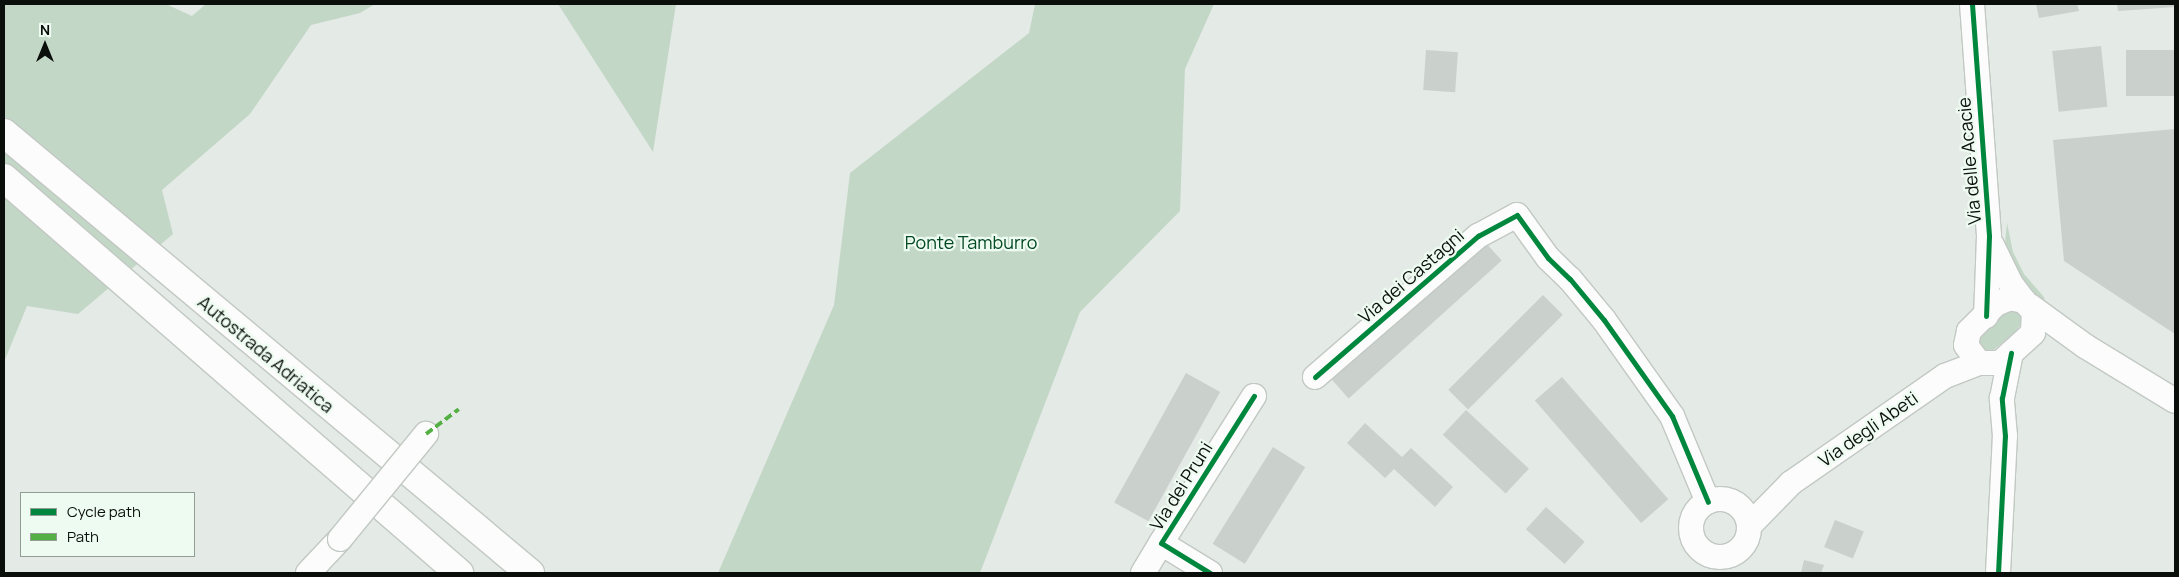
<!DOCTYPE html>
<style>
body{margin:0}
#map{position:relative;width:2179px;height:577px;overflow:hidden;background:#e4eae5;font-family:Manrope,sans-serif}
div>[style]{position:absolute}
.green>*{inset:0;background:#c3d7c7}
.building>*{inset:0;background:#cad0cb;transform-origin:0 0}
.roads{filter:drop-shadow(1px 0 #c2c8c3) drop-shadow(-1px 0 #c2c8c3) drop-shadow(0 1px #c2c8c3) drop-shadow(0 -1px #c2c8c3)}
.minor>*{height:24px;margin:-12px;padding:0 12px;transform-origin:12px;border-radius:12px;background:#fbfcfb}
.minor>.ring{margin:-12px;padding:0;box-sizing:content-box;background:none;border:24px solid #fbfcfb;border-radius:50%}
.highway>*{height:28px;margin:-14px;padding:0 14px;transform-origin:14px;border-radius:14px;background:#fbfcfb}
.bridges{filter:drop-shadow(1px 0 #c2c8c3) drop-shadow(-1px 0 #c2c8c3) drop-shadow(0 1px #c2c8c3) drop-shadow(0 -1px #c2c8c3)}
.minor-bridge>*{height:24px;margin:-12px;padding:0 12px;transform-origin:12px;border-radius:12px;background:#fbfcfb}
.quiet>*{height:4px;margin-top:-2px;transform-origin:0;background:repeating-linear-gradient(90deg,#54b044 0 8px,transparent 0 12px)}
.cycleway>*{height:5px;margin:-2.5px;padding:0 2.5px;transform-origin:2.5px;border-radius:2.5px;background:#00873e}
span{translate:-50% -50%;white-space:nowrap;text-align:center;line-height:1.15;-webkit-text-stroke:4.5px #edfbf0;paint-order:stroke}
.street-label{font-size:18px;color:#0b0f0c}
.park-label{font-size:18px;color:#024821}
.frame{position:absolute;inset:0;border:5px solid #0b0f0c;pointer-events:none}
.legend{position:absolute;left:20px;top:492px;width:175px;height:65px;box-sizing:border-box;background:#edfbf0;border:1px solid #939d95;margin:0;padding:6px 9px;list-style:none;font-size:15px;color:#0b0f0c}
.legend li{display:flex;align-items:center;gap:10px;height:25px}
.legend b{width:25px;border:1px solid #939d95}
.north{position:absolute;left:20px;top:20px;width:50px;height:50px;-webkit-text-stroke:4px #edfbf0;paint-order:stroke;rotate:0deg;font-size:14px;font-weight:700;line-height:20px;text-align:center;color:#0b0f0c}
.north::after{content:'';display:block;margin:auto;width:18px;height:22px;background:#0b0f0c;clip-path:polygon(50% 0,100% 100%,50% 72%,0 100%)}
</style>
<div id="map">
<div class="green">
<div style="clip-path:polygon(4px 4px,166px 4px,192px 16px,206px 4px,375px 4px,360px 13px,311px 25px,250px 114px,162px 190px,173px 234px,78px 314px,27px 306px,4px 362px)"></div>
<div style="clip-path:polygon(558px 4px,676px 4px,653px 152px)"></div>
<div style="clip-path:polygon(1035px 4px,1214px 4px,1185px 69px,1180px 211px,1080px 312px,980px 573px,718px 573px,834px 305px,850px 173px,1029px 33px)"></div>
<div style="clip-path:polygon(2007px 223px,2013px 252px,2024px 274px,2044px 297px,2045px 303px,2014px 275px,2004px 254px)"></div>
<div style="clip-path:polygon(2014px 310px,2020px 315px,2022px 323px,2015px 332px,1990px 353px,1982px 351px,1977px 341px,1982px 333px,2006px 312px)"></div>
</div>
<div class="building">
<div style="clip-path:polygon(2036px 4px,2077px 4px,2079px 11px,2039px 18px)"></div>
<div style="clip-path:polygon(2117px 4px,2175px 4px,2175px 7px,2118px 11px)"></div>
<div style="left:2101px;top:46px;width:61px;height:49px;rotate:84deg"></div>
<div style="left:1426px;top:50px;width:32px;height:40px;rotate:4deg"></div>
<div style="left:2175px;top:50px;width:46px;height:49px;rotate:90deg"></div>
<div style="clip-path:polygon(2175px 129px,2175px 334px,2064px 261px,2053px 140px)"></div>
<div style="left:1485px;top:242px;width:25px;height:206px;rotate:48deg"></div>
<div style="left:1543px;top:295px;width:28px;height:134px;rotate:45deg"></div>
<div style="left:1186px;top:373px;width:39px;height:148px;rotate:29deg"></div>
<div style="left:1562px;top:377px;width:162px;height:36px;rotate:49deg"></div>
<div style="left:1466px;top:410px;width:86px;height:34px;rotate:43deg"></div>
<div style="clip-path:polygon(1365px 423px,1402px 457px,1411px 448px,1453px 487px,1435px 507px,1394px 469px,1385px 478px,1347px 443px)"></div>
<div style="left:1273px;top:447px;width:38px;height:114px;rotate:32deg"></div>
<div style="left:1546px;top:507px;width:52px;height:30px;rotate:42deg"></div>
<div style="left:1835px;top:520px;width:31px;height:29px;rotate:22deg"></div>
<div style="clip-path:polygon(1804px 560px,1824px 565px,1821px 573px,1801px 573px)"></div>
</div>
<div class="roads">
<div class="minor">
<div style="left:1972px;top:4px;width:233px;rotate:85.8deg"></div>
<div style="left:1989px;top:236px;width:80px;rotate:92.1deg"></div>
<div style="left:1992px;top:245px;width:43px;rotate:64deg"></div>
<div style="left:2011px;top:284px;width:21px;rotate:53deg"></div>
<div style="left:2010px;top:298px;width:14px;rotate:12deg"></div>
<div style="left:2024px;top:301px;width:15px;rotate:48deg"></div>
<div style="left:2034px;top:312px;width:21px;rotate:93deg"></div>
<div style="left:2033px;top:333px;width:45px;rotate:137.7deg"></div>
<div style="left:2000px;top:363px;width:21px;rotate:180deg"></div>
<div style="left:1979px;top:363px;width:22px;rotate:-126deg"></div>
<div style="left:1966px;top:345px;width:14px;rotate:-78deg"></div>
<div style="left:1969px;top:331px;width:38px;rotate:-45deg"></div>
<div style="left:1996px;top:304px;width:15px;rotate:-23deg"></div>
<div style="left:2030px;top:306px;width:68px;rotate:36deg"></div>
<div style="left:2085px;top:346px;width:105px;rotate:31.4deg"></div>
<div style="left:1315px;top:377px;width:216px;rotate:-40.9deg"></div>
<div style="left:1478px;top:236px;width:44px;rotate:-28.3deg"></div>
<div style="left:1517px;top:215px;width:53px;rotate:54.2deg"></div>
<div style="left:1548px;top:258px;width:30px;rotate:44deg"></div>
<div style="left:1570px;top:279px;width:53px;rotate:50.3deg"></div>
<div style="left:1604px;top:320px;width:118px;rotate:54.7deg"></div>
<div style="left:1672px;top:416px;width:93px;rotate:67.3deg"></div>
<div class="ring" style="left:1691px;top:499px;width:34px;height:34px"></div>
<div style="left:1749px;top:526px;width:60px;rotate:-45.7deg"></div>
<div style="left:1791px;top:483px;width:188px;rotate:-34.8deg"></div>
<div style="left:1945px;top:376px;width:36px;rotate:-21deg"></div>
<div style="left:308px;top:573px;width:47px;rotate:-46.7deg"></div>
<div style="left:1143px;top:573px;width:35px;rotate:-59deg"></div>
<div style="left:1210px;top:573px;width:57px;rotate:-148.5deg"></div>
<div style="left:1161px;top:543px;width:174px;rotate:-57.7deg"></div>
<div style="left:1998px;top:573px;width:137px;rotate:-87.1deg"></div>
<div style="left:2005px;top:436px;width:38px;rotate:-95deg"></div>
<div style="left:2002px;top:398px;width:46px;rotate:-78.7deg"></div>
</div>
<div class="highway">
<div style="left:4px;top:133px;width:686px;rotate:39.91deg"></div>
<div style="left:4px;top:178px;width:603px;rotate:40.96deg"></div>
</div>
</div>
<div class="bridges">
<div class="minor-bridge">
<div style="left:340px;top:539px;width:136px;rotate:-50.7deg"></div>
</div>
</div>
<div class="quiet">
<div style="left:426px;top:434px;width:41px;rotate:-37.1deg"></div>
</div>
<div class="cycleway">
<div style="left:1972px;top:4px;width:233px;rotate:85.8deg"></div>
<div style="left:1989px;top:236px;width:80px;rotate:92.1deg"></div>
<div style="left:1315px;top:377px;width:216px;rotate:-40.9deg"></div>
<div style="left:1478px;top:236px;width:44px;rotate:-28.3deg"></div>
<div style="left:1517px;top:215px;width:53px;rotate:54.2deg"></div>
<div style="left:1548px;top:258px;width:30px;rotate:44deg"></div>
<div style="left:1570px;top:279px;width:53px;rotate:50.3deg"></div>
<div style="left:1604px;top:320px;width:118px;rotate:54.7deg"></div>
<div style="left:1672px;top:416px;width:93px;rotate:67.3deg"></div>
<div style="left:1210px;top:573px;width:57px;rotate:-148.5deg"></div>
<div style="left:1161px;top:543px;width:174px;rotate:-57.7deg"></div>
<div style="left:1998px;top:573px;width:137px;rotate:-87.1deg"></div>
<div style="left:2005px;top:436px;width:38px;rotate:-95deg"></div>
<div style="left:2002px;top:398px;width:46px;rotate:-78.7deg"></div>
</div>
<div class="street-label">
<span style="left:1969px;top:161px;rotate:-95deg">Via delle Acacie</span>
<span style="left:1411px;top:276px;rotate:-41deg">Via dei Castagni</span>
<span style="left:266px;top:354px;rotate:40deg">Autostrada Adriatica</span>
<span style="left:1868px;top:429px;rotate:-35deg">Via degli Abeti</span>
<span style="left:1181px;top:486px;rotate:-58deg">Via dei Pruni</span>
</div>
<div class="park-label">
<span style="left:971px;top:242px">Ponte Tamburro</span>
</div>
<div class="frame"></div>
<ul class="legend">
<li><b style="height:6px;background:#00873e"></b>Cycle path</li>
<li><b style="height:6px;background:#54b044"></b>Path</li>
</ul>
<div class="north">N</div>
</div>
